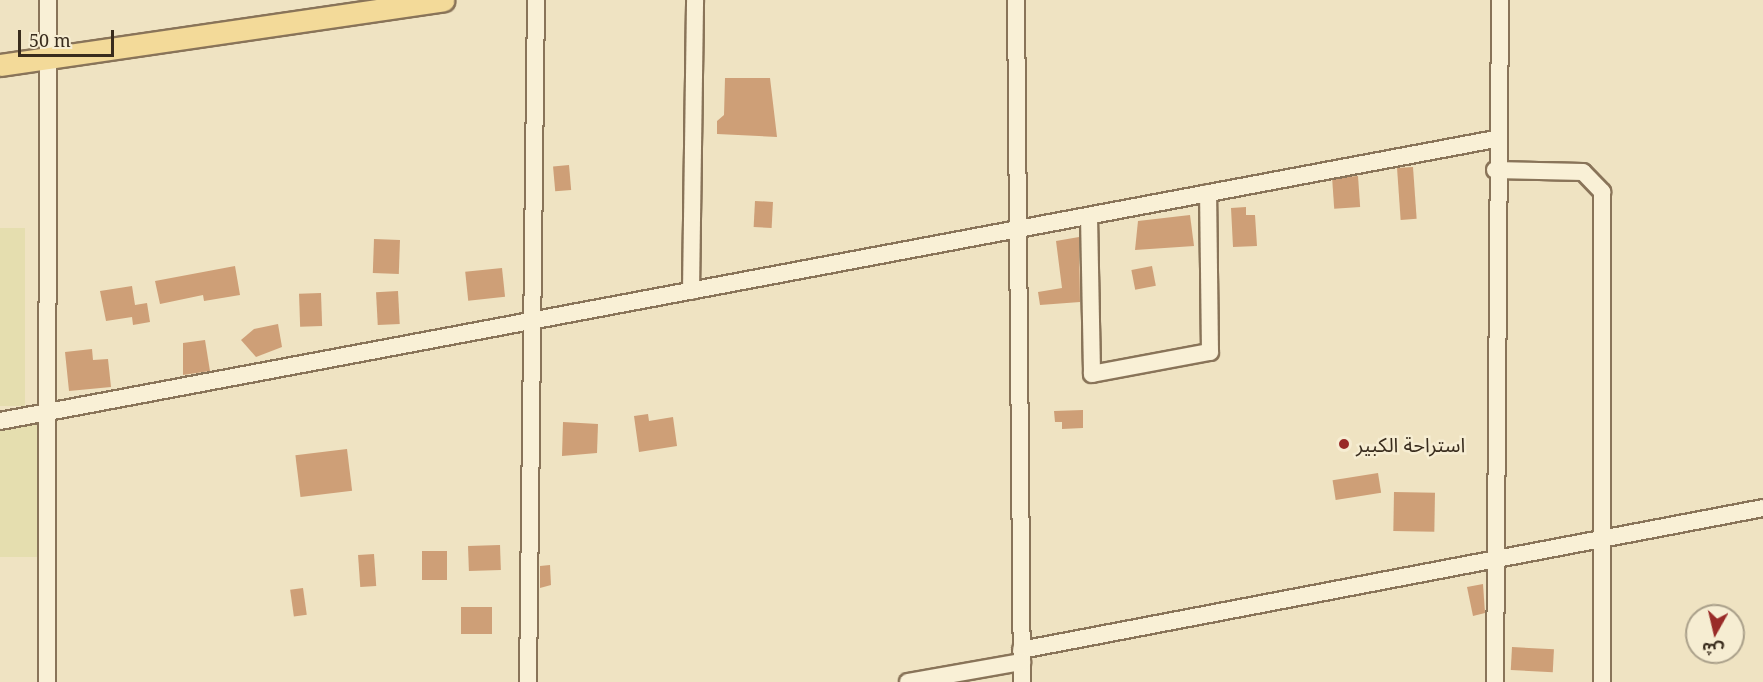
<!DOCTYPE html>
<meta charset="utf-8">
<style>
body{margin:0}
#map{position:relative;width:1763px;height:682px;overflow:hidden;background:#efe3c2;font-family:"Noto Serif","Noto Sans Arabic",serif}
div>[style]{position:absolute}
.farmland>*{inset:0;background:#e5deaf;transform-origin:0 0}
.building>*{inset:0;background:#ce9f77;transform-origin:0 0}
.roads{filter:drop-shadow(2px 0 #897459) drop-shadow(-2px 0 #897459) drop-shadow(0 2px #897459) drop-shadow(0 -2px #897459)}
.minor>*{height:16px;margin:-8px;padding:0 8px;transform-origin:8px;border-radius:8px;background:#f9f0d6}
.major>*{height:21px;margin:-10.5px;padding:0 10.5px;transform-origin:10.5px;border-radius:10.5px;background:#f3da99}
.dots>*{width:16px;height:16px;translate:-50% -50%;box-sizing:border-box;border:3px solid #f6edd2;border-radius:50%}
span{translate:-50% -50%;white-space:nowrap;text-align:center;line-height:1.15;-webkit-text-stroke:5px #f6edd2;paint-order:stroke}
.poi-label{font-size:20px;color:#392c1d}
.left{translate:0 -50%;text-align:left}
.north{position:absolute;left:1685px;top:604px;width:60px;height:60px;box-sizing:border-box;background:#f6edd2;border:2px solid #aaa08a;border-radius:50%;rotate:188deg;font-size:16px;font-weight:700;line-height:24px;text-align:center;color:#392c1d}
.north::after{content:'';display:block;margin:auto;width:21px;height:27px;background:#992b28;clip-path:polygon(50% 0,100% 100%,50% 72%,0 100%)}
.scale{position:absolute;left:18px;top:30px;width:96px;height:27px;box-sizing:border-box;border:3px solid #392c1d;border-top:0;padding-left:8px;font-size:18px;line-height:21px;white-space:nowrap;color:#392c1d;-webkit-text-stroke:4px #f6edd2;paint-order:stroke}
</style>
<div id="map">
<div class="farmland">
<div style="left:0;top:228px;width:25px;height:178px"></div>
<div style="left:40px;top:420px;width:137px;height:41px;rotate:90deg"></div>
</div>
<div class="building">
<div style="clip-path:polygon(725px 78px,770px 78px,777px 137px,717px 134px,717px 121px,724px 115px)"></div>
<div style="left:569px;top:165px;width:25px;height:16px;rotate:85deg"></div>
<div style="left:1413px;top:167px;width:52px;height:16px;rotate:86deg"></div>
<div style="left:1358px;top:176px;width:31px;height:26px;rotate:86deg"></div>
<div style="left:755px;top:201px;width:18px;height:26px;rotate:3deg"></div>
<div style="clip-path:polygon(1246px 207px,1246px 215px,1255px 215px,1257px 246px,1233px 247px,1231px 208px)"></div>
<div style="clip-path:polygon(1190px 215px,1194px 246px,1135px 250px,1138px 221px)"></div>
<div style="clip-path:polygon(1079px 237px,1080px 302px,1040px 305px,1038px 292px,1062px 288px,1056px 241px)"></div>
<div style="left:374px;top:239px;width:26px;height:34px;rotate:2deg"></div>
<div style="clip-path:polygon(235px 266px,240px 295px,204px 301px,203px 295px,160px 304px,155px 281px)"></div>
<div style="left:1152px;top:266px;width:20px;height:21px;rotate:79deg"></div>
<div style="left:502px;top:268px;width:29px;height:37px;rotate:84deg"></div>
<div style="clip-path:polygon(132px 286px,135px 305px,147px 303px,150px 322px,133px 325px,132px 317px,106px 321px,100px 291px)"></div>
<div style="left:398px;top:291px;width:33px;height:22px;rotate:87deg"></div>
<div style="left:321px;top:293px;width:33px;height:22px;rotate:88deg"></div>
<div style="clip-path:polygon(278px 324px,282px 347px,256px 357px,241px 340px,254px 329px)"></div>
<div style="clip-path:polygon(205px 340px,210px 371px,183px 375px,183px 343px)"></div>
<div style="clip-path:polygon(92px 349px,93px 360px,108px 359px,111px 387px,69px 391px,65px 352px)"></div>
<div style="clip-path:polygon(1083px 410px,1083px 428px,1062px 429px,1062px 422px,1055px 422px,1054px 411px)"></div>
<div style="clip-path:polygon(648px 414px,649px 421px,673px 417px,677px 446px,639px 452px,634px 416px)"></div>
<div style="clip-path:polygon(563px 422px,598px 424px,597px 453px,562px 456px)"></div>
<div style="left:347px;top:449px;width:42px;height:52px;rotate:83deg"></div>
<div style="left:1378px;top:473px;width:20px;height:46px;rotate:81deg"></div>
<div style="left:1394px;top:492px;width:41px;height:39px;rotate:1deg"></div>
<div style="left:500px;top:545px;width:25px;height:32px;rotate:88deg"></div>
<div style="left:447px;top:551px;width:29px;height:25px;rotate:90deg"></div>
<div style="left:374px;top:554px;width:32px;height:16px;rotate:86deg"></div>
<div style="clip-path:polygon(550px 565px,551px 585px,540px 588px,540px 566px)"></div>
<div style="clip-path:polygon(1483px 584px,1485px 613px,1473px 616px,1467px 587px)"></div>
<div style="left:303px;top:588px;width:27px;height:13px;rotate:82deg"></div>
<div style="left:461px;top:607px;width:31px;height:27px"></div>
<div style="left:1512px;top:647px;width:42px;height:23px;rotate:3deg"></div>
</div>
<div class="roads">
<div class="minor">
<div style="left:1016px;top:0;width:682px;rotate:89.5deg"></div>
<div style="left:1495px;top:170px;width:88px;rotate:1.3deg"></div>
<div style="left:1583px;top:172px;width:28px;rotate:46deg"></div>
<div style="left:1602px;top:192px;width:490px;rotate:90deg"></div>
<div style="left:1089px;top:216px;width:158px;rotate:88.9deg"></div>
<div style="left:1092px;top:374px;width:120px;rotate:-10.6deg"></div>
<div style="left:1210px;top:352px;width:159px;rotate:-90.7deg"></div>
<div style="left:691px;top:291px;width:291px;rotate:-89.2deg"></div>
<div style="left:0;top:421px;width:1521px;rotate:-10.68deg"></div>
<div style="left:1021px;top:650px;width:755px;rotate:-10.83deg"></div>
<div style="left:47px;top:682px;width:682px;rotate:-89.92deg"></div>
<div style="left:528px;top:682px;width:682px;rotate:-89.33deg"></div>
<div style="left:908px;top:682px;width:116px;rotate:-10deg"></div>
<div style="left:1495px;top:682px;width:682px;rotate:-89.58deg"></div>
</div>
<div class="major">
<div style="left:0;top:65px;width:448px;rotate:-8.3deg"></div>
</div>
</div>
<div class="dots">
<div style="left:1344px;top:444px;background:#992b28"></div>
</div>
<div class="poi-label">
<span class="left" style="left:1356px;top:444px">استراحة الكبير</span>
</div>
<div class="north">ش</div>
<div class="scale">50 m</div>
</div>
